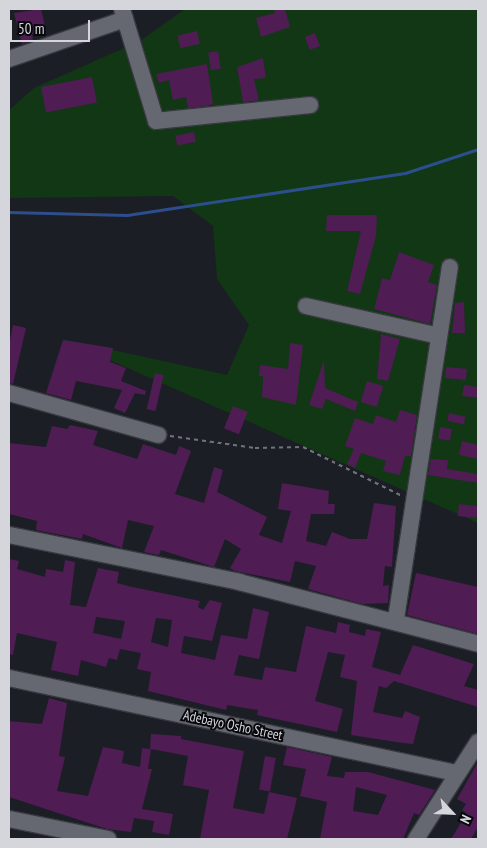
<!DOCTYPE html>
<style>
body{margin:0}
#map{position:relative;width:487px;height:848px;overflow:hidden;background:#1c1e26;font-family:"PT Sans Narrow",sans-serif}
div>[style]{position:absolute}
.green>*{inset:0;background:#113714}
.stream>*{height:3px;margin:-1.5px;padding:0 1.5px;transform-origin:1.5px;border-radius:1.5px;background:#2c4e8c}
.building>*{inset:0;background:#4f1c54;transform-origin:0 0}
.path>*{height:2px;margin-top:-1px;transform-origin:0;background:repeating-linear-gradient(90deg,#72737a 0 4px,transparent 0 8px)}
.roads{filter:drop-shadow(1px 0 #383940) drop-shadow(-1px 0 #383940) drop-shadow(0 1px #383940) drop-shadow(0 -1px #383940)}
.minor>*{height:16px;margin:-8px;padding:0 8px;transform-origin:8px;border-radius:8px;background:#656771}
span{translate:-50% -50%;white-space:nowrap;text-align:center;line-height:1.15;-webkit-text-stroke:4px #08080c;paint-order:stroke}
.street-label{font-size:14px;color:#d5d6dc}
.frame{position:absolute;inset:0;border:10px solid #d5d6dc;pointer-events:none}
.north{position:absolute;left:427px;top:788px;width:50px;height:50px;-webkit-text-stroke:4px #08080c;paint-order:stroke;rotate:115deg;font-size:14px;font-weight:700;line-height:20px;text-align:center;color:#d5d6dc}
.north::after{content:'';display:block;margin:auto;width:18px;height:22px;background:#d5d6dc;clip-path:polygon(50% 0,100% 100%,50% 72%,0 100%)}
.scale{position:absolute;left:10px;top:20px;width:80px;height:22px;box-sizing:border-box;border:2px solid #d5d6dc;border-top:0;padding-left:6px;font-size:15px;line-height:18px;white-space:nowrap;color:#d5d6dc;-webkit-text-stroke:4px #08080c;paint-order:stroke}
</style>
<div id="map">
<div class="green">
<div style="clip-path:polygon(185px 9px,478px 9px,478px 523px,62px 339px,227px 375px,249px 325px,217px 279px,213px 226px,173px 196px,9px 198px,9px 110px,34px 88px,140px 41px)"></div>
</div>
<div class="stream">
<div style="left:9px;top:212px;width:118px;rotate:1.5deg"></div>
<div style="left:127px;top:215px;width:281px;rotate:-8.6deg"></div>
<div style="left:405px;top:173px;width:77px;rotate:-18.2deg"></div>
</div>
<div class="building">
<div style="clip-path:polygon(41px 9px,46px 31px,32px 34px,33px 40px,22px 44px,14px 13px)"></div>
<div style="clip-path:polygon(274px 9px,285px 9px,290px 27px,261px 37px,256px 18px,275px 13px)"></div>
<div style="left:197px;top:31px;width:13px;height:20px;rotate:77deg"></div>
<div style="left:315px;top:33px;width:14px;height:11px;rotate:69deg"></div>
<div style="left:218px;top:51px;width:18px;height:10px;rotate:81deg"></div>
<div style="clip-path:polygon(263px 58px,266px 78px,254px 79px,259px 100px,243px 102px,237px 67px)"></div>
<div style="clip-path:polygon(207px 64px,213px 104px,207px 106px,188px 108px,186px 97px,173px 100px,169px 80px,159px 83px,156px 74px)"></div>
<div style="left:92px;top:77px;width:26px;height:52px;rotate:79deg"></div>
<div style="left:194px;top:132px;width:10px;height:19px;rotate:79deg"></div>
<div style="clip-path:polygon(327px 215px,377px 215px,376px 236px,360px 294px,347px 291px,361px 231px,326px 231px)"></div>
<div style="clip-path:polygon(399px 252px,434px 265px,428px 282px,437px 285px,430px 324px,374px 309px,382px 278px,390px 280px)"></div>
<div style="clip-path:polygon(464px 302px,465px 333px,452px 333px,455px 303px)"></div>
<div style="clip-path:polygon(13px 325px,26px 328px,13px 384px,9px 383px,9px 345px)"></div>
<div style="clip-path:polygon(381px 334px,400px 339px,388px 381px,377px 379px)"></div>
<div style="clip-path:polygon(63px 340px,113px 348px,110px 362px,126px 368px,121px 381px,146px 391px,145px 395px,135px 393px,125px 413px,114px 408px,122px 390px,76px 381px,71px 400px,46px 393px)"></div>
<div style="clip-path:polygon(290px 343px,303px 345px,296px 405px,262px 397px,263px 376px,259px 376px,260px 365px,288px 369px)"></div>
<div style="clip-path:polygon(324px 360px,325px 388px,358px 402px,355px 411px,326px 399px,322px 409px,309px 405px)"></div>
<div style="left:446px;top:367px;width:21px;height:11px;rotate:5deg"></div>
<div style="left:155px;top:373px;width:9px;height:37px;rotate:13deg"></div>
<div style="left:367px;top:381px;width:17px;height:22px;rotate:17deg"></div>
<div style="clip-path:polygon(464px 385px,478px 387px,478px 398px,462px 396px)"></div>
<div style="left:233px;top:406px;width:16px;height:24px;rotate:22deg"></div>
<div style="clip-path:polygon(400px 410px,417px 415px,411px 456px,405px 456px,400px 475px,383px 471px,386px 461px,361px 453px,355px 468px,347px 464px,354px 449px,345px 446px,355px 418px,373px 424px,376px 415px,396px 422px)"></div>
<div style="left:449px;top:413px;width:17px;height:8px;rotate:13deg"></div>
<div style="clip-path:polygon(70px 425px,98px 431px,93px 445px,137px 459px,143px 444px,176px 455px,179px 446px,191px 451px,175px 494px,204px 503px,214px 467px,223px 470px,217px 492px,267px 517px,259px 535px,282px 543px,291px 511px,278px 509px,282px 483px,329px 491px,328px 504px,335px 504px,334px 514px,311px 514px,306px 541px,326px 546px,332px 532px,350px 539px,367px 539px,374px 503px,396px 506px,392px 567px,385px 566px,383px 586px,389px 585px,388px 603px,362px 604px,308px 589px,316px 566px,295px 561px,290px 582px,235px 571px,230px 568px,241px 549px,225px 539px,214px 567px,161px 550px,159px 555px,144px 552px,154px 526px,128px 520px,122px 548px,83px 534px,82px 539px,36px 530px,37px 521px,9px 514px,9px 443px,46px 447px,52px 426px,67px 429px)"></div>
<div style="left:440px;top:427px;width:12px;height:12px;rotate:9deg"></div>
<div style="clip-path:polygon(462px 441px,478px 445px,478px 459px,459px 455px)"></div>
<div style="clip-path:polygon(431px 459px,448px 460px,447px 469px,478px 474px,478px 483px,428px 475px)"></div>
<div style="left:459px;top:504px;width:19px;height:12px;rotate:6deg"></div>
<div style="clip-path:polygon(evenodd,9px 559px,19px 561px,17px 569px,45px 577px,46px 569px,63px 572px,65px 560px,75px 562px,70px 605px,86px 607px,98px 568px,119px 572px,117px 583px,128px 586px,200px 601px,198px 607px,203px 610px,210px 600px,222px 603px,212px 641px,184px 636px,181px 653px,215px 660px,221px 635px,247px 639px,253px 608px,269px 612px,259px 659px,239px 655px,234px 675px,262px 680px,265px 667px,296px 672px,306px 626px,336px 633px,338px 622px,350px 625px,349px 632px,365px 636px,366px 629px,381px 632px,372px 667px,400px 675px,413px 645px,474px 664px,464px 686px,478px 690px,478px 707px,394px 681px,386px 688px,379px 686px,373px 712px,402px 718px,405px 711px,420px 717px,413px 744px,403px 743px,351px 735px,357px 681px,340px 677px,345px 655px,328px 652px,315px 701px,343px 709px,337px 732px,257px 715px,258px 710px,227px 705px,226px 710px,148px 691px,151px 672px,137px 669px,141px 653px,120px 649px,117px 660px,109px 658px,106px 667px,81px 660px,78px 676px,51px 670px,57px 642px,17px 633px,13px 655px,9px 654px,9px 559px,96px 617px,125px 621px,121px 639px,93px 633px,96px 617px,9px 559px,156px 618px,172px 620px,168px 647px,151px 642px,156px 618px)"></div>
<div style="clip-path:polygon(416px 573px,478px 587px,478px 634px,407px 615px)"></div>
<div style="clip-path:polygon(49px 698px,67px 703px,59px 756px,65px 757px,57px 791px,88px 796px,103px 747px,124px 751px,122px 763px,140px 767px,142px 748px,150px 749px,151px 734px,181px 736px,181px 739px,244px 751px,233px 808px,264px 814px,269px 792px,297px 798px,287px 839px,200px 839px,209px 790px,183px 785px,188px 756px,151px 749px,148px 769px,152px 769px,142px 809px,173px 814px,169px 835px,152px 832px,154px 821px,134px 818px,131px 832px,107px 829px,9px 797px,9px 721px,42px 724px)"></div>
<div style="clip-path:polygon(evenodd,287px 747px,332px 757px,327px 776px,344px 778px,345px 772px,368px 772px,435px 790px,419px 815px,414px 813px,403px 839px,320px 839px,327px 802px,300px 796px,306px 769px,283px 765px,287px 747px,356px 787px,387px 795px,378px 815px,353px 811px,356px 787px)"></div>
<div style="left:265px;top:756px;width:11px;height:34px;rotate:10deg"></div>
<div style="clip-path:polygon(478px 762px,478px 827px,471px 839px,451px 839px,467px 813px,462px 810px,466px 804px,457px 799px)"></div>
</div>
<div class="path">
<div style="left:170px;top:436px;width:86px;rotate:8deg"></div>
<div style="left:255px;top:448px;width:48px;rotate:-1.2deg"></div>
<div style="left:303px;top:447px;width:110px;rotate:26.3deg"></div>
</div>
<div class="roads">
<div class="minor">
<div style="left:122px;top:9px;width:117px;rotate:73.1deg"></div>
<div style="left:156px;top:121px;width:155px;rotate:-5.9deg"></div>
<div style="left:9px;top:59px;width:123px;rotate:-19deg"></div>
<div style="left:306px;top:306px;width:136px;rotate:12.7deg"></div>
<div style="left:9px;top:393px;width:155px;rotate:15.7deg"></div>
<div style="left:9px;top:535px;width:235px;rotate:11.5deg"></div>
<div style="left:239px;top:582px;width:247px;rotate:14.5deg"></div>
<div style="left:396px;top:619px;width:356px;rotate:-81.3deg"></div>
<div style="left:9px;top:678px;width:458px;rotate:12deg"></div>
<div style="left:9px;top:819px;width:101px;rotate:11.4deg"></div>
<div style="left:416px;top:839px;width:115px;rotate:-57.4deg"></div>
</div>
</div>
<div class="street-label">
<span style="left:233px;top:725px;rotate:12deg">Adebayo Osho Street</span>
</div>
<div class="frame"></div>
<div class="north">N</div>
<div class="scale">50 m</div>
</div>
